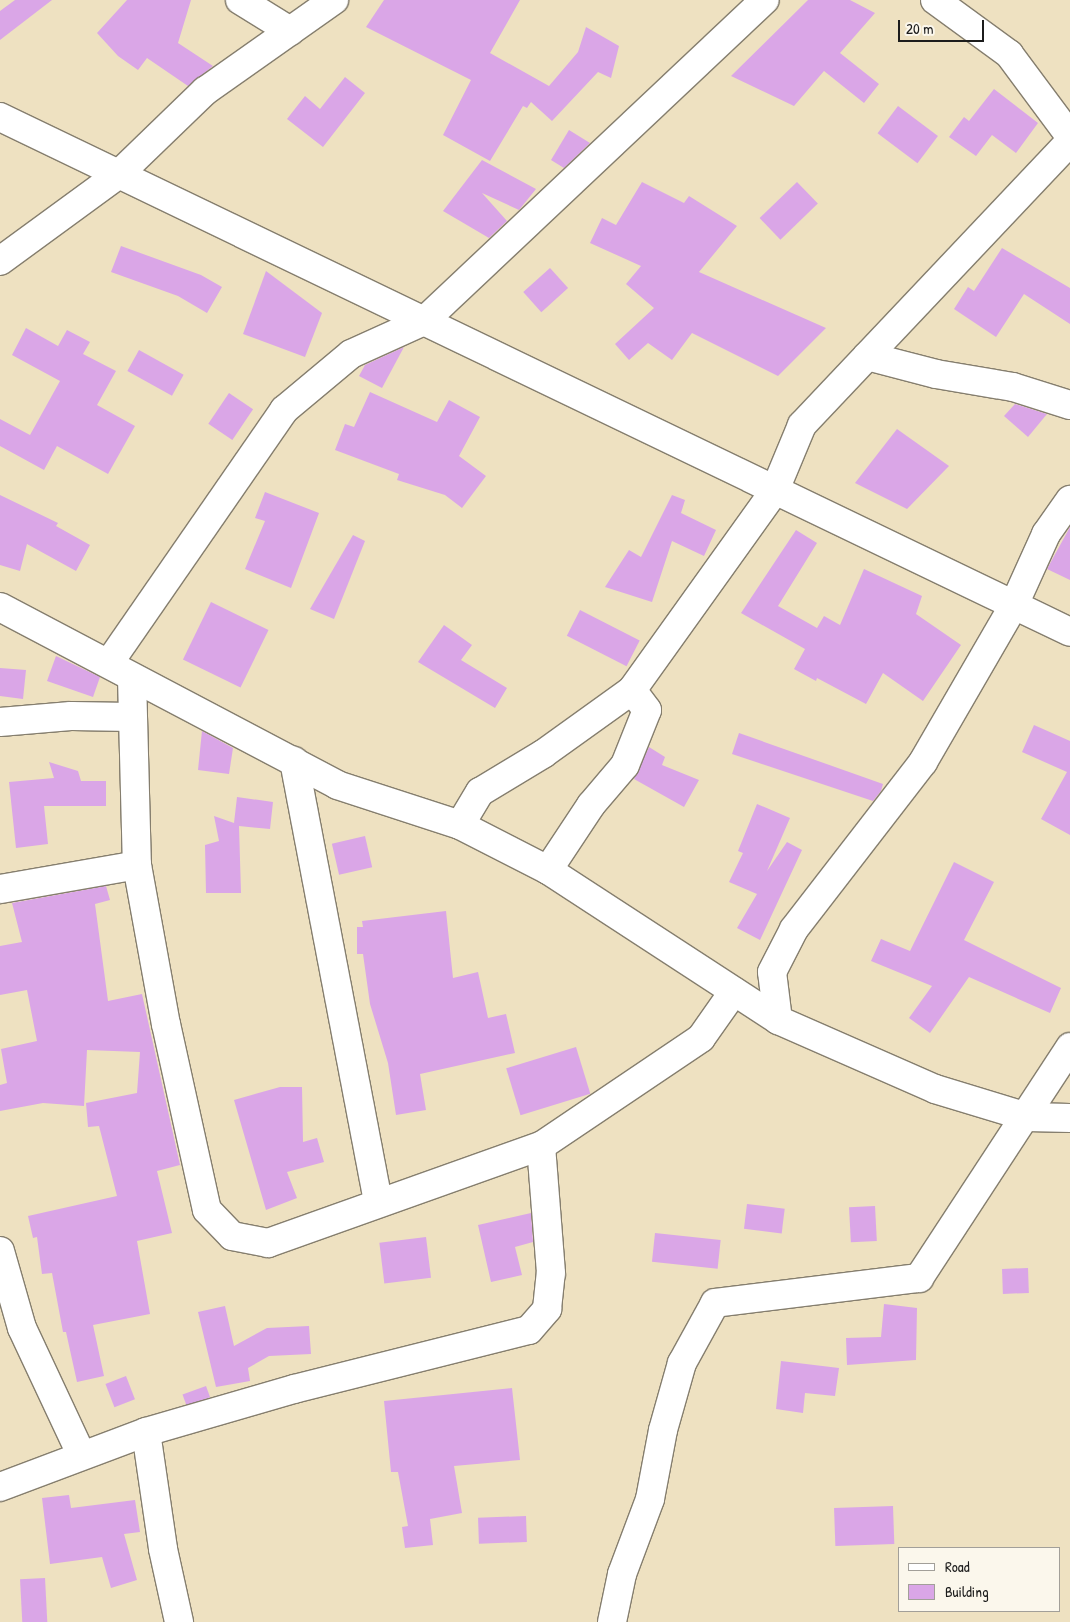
<!DOCTYPE html>
<style>
body{margin:0}
#map{position:relative;width:1070px;height:1622px;overflow:hidden;background:#eee1c1;font-family:"Patrick Hand",sans-serif}
div>[style]{position:absolute}
.building>*{inset:0;background:#daa6e7;transform-origin:0 0}
.roads{filter:drop-shadow(1px 0 #857e6e) drop-shadow(-1px 0 #857e6e) drop-shadow(0 1px #857e6e) drop-shadow(0 -1px #857e6e)}
.minor>*{height:28px;margin:-14px;padding:0 14px;transform-origin:14px;border-radius:14px;background:#fff}
span{translate:-50% -50%;white-space:nowrap;text-align:center;line-height:1.15;-webkit-text-stroke:5px #fbf7ec;paint-order:stroke}
.legend{position:absolute;left:898px;top:1547px;width:162px;height:65px;box-sizing:border-box;background:#fbf7ec;border:1px solid #a29f99;margin:0;padding:6px 9px;list-style:none;font-size:15px;color:#1c1c1c}
.legend li{display:flex;align-items:center;gap:10px;height:25px}
.legend b{width:25px;border:1px solid #a29f99}
.scale{position:absolute;left:898px;top:20px;width:86px;height:22px;box-sizing:border-box;border:2px solid #1c1c1c;border-top:0;padding-left:6px;font-size:15px;line-height:18px;white-space:nowrap;color:#1c1c1c;-webkit-text-stroke:4px #fbf7ec;paint-order:stroke}
</style>
<div id="map">
<div class="building">
<div style="clip-path:polygon(15px 0,52px 0,0 40px,0 11px)"></div>
<div style="clip-path:polygon(127px 0,191px 0,178px 43px,213px 66px,188px 86px,147px 58px,138px 70px,118px 56px,97px 33px)"></div>
<div style="clip-path:polygon(384px 0,520px 0,490px 53px,549px 86px,578px 52px,586px 27px,619px 46px,611px 78px,598px 72px,552px 121px,531px 102px,527px 108px,523px 106px,490px 161px,443px 135px,471px 80px,366px 27px)"></div>
<div style="clip-path:polygon(808px 0,850px 0,875px 13px,840px 53px,879px 84px,864px 103px,824px 71px,794px 106px,731px 76px)"></div>
<div style="clip-path:polygon(345px 77px,365px 93px,323px 147px,287px 119px,305px 96px,320px 109px)"></div>
<div style="clip-path:polygon(994px 89px,1038px 123px,1016px 153px,992px 135px,976px 156px,949px 137px,964px 117px,969px 121px)"></div>
<div style="left:898px;top:106px;width:50px;height:34px;rotate:37deg"></div>
<div style="clip-path:polygon(569px 130px,590px 143px,564px 168px,551px 160px)"></div>
<div style="clip-path:polygon(482px 160px,536px 189px,519px 210px,482px 193px,507px 221px,489px 238px,443px 211px)"></div>
<div style="clip-path:polygon(642px 182px,684px 203px,689px 196px,737px 226px,699px 272px,826px 328px,778px 376px,692px 333px,672px 360px,648px 343px,629px 360px,615px 344px,654px 308px,626px 284px,641px 266px,590px 243px,602px 218px,616px 225px)"></div>
<div style="left:797px;top:182px;width:30px;height:52px;rotate:46deg"></div>
<div style="clip-path:polygon(121px 246px,201px 275px,222px 287px,207px 313px,178px 296px,111px 272px)"></div>
<div style="clip-path:polygon(1002px 248px,1070px 288px,1070px 324px,1024px 294px,996px 337px,954px 309px,968px 287px,974px 291px)"></div>
<div style="left:550px;top:268px;width:27px;height:36px;rotate:48deg"></div>
<div style="clip-path:polygon(266px 271px,322px 313px,305px 357px,243px 334px)"></div>
<div style="clip-path:polygon(26px 328px,58px 346px,67px 330px,90px 342px,83px 354px,116px 371px,97px 405px,135px 426px,108px 474px,57px 446px,44px 470px,0 446px,0 419px,30px 435px,60px 381px,12px 355px)"></div>
<div style="clip-path:polygon(404px 347px,382px 388px,359px 376px,365px 365px)"></div>
<div style="left:139px;top:350px;width:51px;height:24px;rotate:29deg"></div>
<div style="clip-path:polygon(370px 392px,437px 422px,449px 400px,480px 417px,459px 456px,486px 476px,462px 508px,445px 495px,397px 480px,399px 474px,335px 450px,345px 424px,354px 427px)"></div>
<div style="left:229px;top:393px;width:29px;height:37px;rotate:34deg"></div>
<div style="clip-path:polygon(1015px 404px,1047px 414px,1028px 437px,1004px 416px)"></div>
<div style="clip-path:polygon(897px 429px,949px 466px,907px 509px,855px 483px)"></div>
<div style="clip-path:polygon(265px 492px,319px 513px,291px 588px,245px 569px,265px 521px,255px 518px)"></div>
<div style="clip-path:polygon(0 495px,58px 523px,56px 526px,90px 545px,76px 571px,27px 544px,20px 571px,0 565px)"></div>
<div style="clip-path:polygon(672px 495px,685px 500px,681px 513px,716px 530px,704px 556px,672px 541px,652px 602px,605px 587px,629px 550px,641px 557px)"></div>
<div style="clip-path:polygon(1070px 527px,1070px 580px,1047px 569px)"></div>
<div style="clip-path:polygon(796px 530px,817px 543px,778px 606px,817px 628px,824px 616px,840px 625px,864px 569px,922px 596px,916px 614px,961px 645px,923px 701px,883px 673px,866px 704px,817px 678px,816px 681px,794px 669px,805px 649px,741px 613px)"></div>
<div style="clip-path:polygon(353px 535px,365px 541px,334px 619px,310px 609px)"></div>
<div style="left:211px;top:602px;width:64px;height:64px;rotate:26deg"></div>
<div style="left:580px;top:610px;width:67px;height:29px;rotate:27deg"></div>
<div style="clip-path:polygon(444px 625px,472px 645px,461px 660px,507px 688px,495px 708px,418px 662px)"></div>
<div style="clip-path:polygon(56px 656px,100px 677px,93px 697px,47px 681px)"></div>
<div style="clip-path:polygon(0 668px,26px 670px,23px 699px,0 696px)"></div>
<div style="clip-path:polygon(1034px 725px,1070px 741px,1070px 835px,1041px 819px,1067px 772px,1022px 752px)"></div>
<div style="clip-path:polygon(202px 731px,233px 748px,229px 774px,198px 770px)"></div>
<div style="clip-path:polygon(739px 733px,883px 784px,881px 791px,873px 801px,732px 754px)"></div>
<div style="clip-path:polygon(649px 747px,665px 757px,662px 765px,699px 780px,684px 807px,634px 779px)"></div>
<div style="clip-path:polygon(49px 762px,78px 771px,81px 781px,106px 781px,106px 806px,44px 806px,48px 844px,16px 848px,9px 782px,54px 778px)"></div>
<div style="clip-path:polygon(237px 797px,273px 802px,270px 829px,239px 826px,241px 893px,206px 893px,205px 845px,219px 841px,214px 816px,234px 823px)"></div>
<div style="clip-path:polygon(757px 804px,790px 818px,767px 871px,787px 842px,802px 850px,760px 940px,737px 928px,757px 894px,729px 882px,743px 853px,738px 851px)"></div>
<div style="left:365px;top:836px;width:32px;height:34px;rotate:77deg"></div>
<div style="clip-path:polygon(954px 862px,994px 882px,964px 940px,1061px 988px,1050px 1013px,969px 977px,930px 1033px,909px 1018px,932px 986px,871px 961px,881px 939px,910px 951px)"></div>
<div style="clip-path:polygon(106px 886px,110px 900px,95px 904px,108px 1001px,142px 994px,180px 1165px,157px 1171px,172px 1233px,137px 1241px,150px 1314px,93px 1325px,104px 1376px,77px 1382px,66px 1332px,63px 1332px,52px 1273px,42px 1274px,37px 1237px,33px 1238px,28px 1216px,117px 1196px,99px 1126px,88px 1127px,86px 1103px,137px 1093px,140px 1052px,87px 1050px,84px 1106px,43px 1103px,0 1111px,0 1085px,7px 1083px,1px 1049px,37px 1041px,27px 990px,0 995px,0 946px,22px 942px,12px 903px)"></div>
<div style="clip-path:polygon(446px 911px,453px 978px,478px 972px,488px 1018px,506px 1014px,515px 1053px,420px 1074px,426px 1110px,396px 1115px,388px 1063px,370px 1004px,363px 954px,357px 954px,357px 927px,363px 927px,362px 921px)"></div>
<div style="left:576px;top:1047px;width:49px;height:73px;rotate:73deg"></div>
<div style="clip-path:polygon(280px 1087px,302px 1087px,303px 1142px,317px 1138px,324px 1162px,287px 1172px,297px 1198px,266px 1210px,234px 1100px)"></div>
<div style="left:747px;top:1204px;width:38px;height:25px;rotate:7deg"></div>
<div style="left:875px;top:1206px;width:35px;height:26px;rotate:87deg"></div>
<div style="clip-path:polygon(531px 1213px,533px 1242px,515px 1247px,522px 1275px,491px 1282px,478px 1225px)"></div>
<div style="left:655px;top:1233px;width:66px;height:29px;rotate:6deg"></div>
<div style="left:426px;top:1237px;width:41px;height:47px;rotate:83deg"></div>
<div style="left:1028px;top:1268px;width:25px;height:26px;rotate:88deg"></div>
<div style="clip-path:polygon(884px 1304px,917px 1308px,916px 1360px,847px 1365px,846px 1338px,881px 1337px)"></div>
<div style="clip-path:polygon(225px 1306px,234px 1346px,267px 1328px,309px 1326px,311px 1354px,269px 1356px,248px 1368px,250px 1381px,216px 1387px,198px 1312px)"></div>
<div style="clip-path:polygon(781px 1361px,839px 1368px,835px 1396px,805px 1393px,803px 1413px,776px 1409px)"></div>
<div style="left:126px;top:1376px;width:25px;height:22px;rotate:69deg"></div>
<div style="left:206px;top:1386px;width:12px;height:25px;rotate:70deg"></div>
<div style="clip-path:polygon(512px 1388px,520px 1460px,454px 1466px,462px 1513px,430px 1519px,433px 1545px,405px 1548px,402px 1527px,408px 1526px,398px 1472px,391px 1472px,384px 1401px)"></div>
<div style="clip-path:polygon(69px 1495px,71px 1508px,135px 1500px,140px 1532px,124px 1534px,137px 1580px,111px 1588px,102px 1557px,50px 1564px,42px 1498px)"></div>
<div style="left:893px;top:1506px;width:38px;height:59px;rotate:88deg"></div>
<div style="left:526px;top:1516px;width:26px;height:48px;rotate:88deg"></div>
<div style="left:45px;top:1578px;width:44px;height:25px;rotate:87deg"></div>
</div>
<div class="roads">
<div class="minor">
<div style="left:240px;top:0;width:59px;rotate:31.8deg"></div>
<div style="left:935px;top:0;width:92px;rotate:36.1deg"></div>
<div style="left:1009px;top:54px;width:102px;rotate:53.4deg"></div>
<div style="left:0;top:117px;width:1187px;rotate:25.7deg"></div>
<div style="left:0;top:261px;width:147px;rotate:-36.2deg"></div>
<div style="left:119px;top:174px;width:120px;rotate:-44deg"></div>
<div style="left:205px;top:91px;width:158px;rotate:-35.2deg"></div>
<div style="left:867px;top:356px;width:71px;rotate:14.6deg"></div>
<div style="left:936px;top:374px;width:78px;rotate:9.6deg"></div>
<div style="left:1013px;top:387px;width:60px;rotate:17.5deg"></div>
<div style="left:0;top:607px;width:381px;rotate:27.8deg"></div>
<div style="left:337px;top:785px;width:129px;rotate:18deg"></div>
<div style="left:460px;top:825px;width:99px;rotate:27.1deg"></div>
<div style="left:548px;top:870px;width:275px;rotate:33.1deg"></div>
<div style="left:778px;top:1020px;width:171px;rotate:23.7deg"></div>
<div style="left:935px;top:1089px;width:96px;rotate:16.9deg"></div>
<div style="left:1027px;top:1117px;width:43px;rotate:1.3deg"></div>
<div style="left:109px;top:663px;width:308px;rotate:-55.3deg"></div>
<div style="left:284px;top:410px;width:87px;rotate:-39.9deg"></div>
<div style="left:351px;top:354px;width:80px;rotate:-24.3deg"></div>
<div style="left:424px;top:321px;width:468px;rotate:-43.3deg"></div>
<div style="left:132px;top:678px;width:187px;rotate:88.5deg"></div>
<div style="left:137px;top:865px;width:162px;rotate:79.7deg"></div>
<div style="left:166px;top:1024px;width:190px;rotate:77.6deg"></div>
<div style="left:207px;top:1210px;width:36px;rotate:46deg"></div>
<div style="left:232px;top:1236px;width:37px;rotate:11deg"></div>
<div style="left:268px;top:1243px;width:290px;rotate:-19.6deg"></div>
<div style="left:0;top:722px;width:71px;rotate:-4.8deg"></div>
<div style="left:71px;top:716px;width:61px;rotate:0.9deg"></div>
<div style="left:294px;top:761px;width:449px;rotate:79.2deg"></div>
<div style="left:460px;top:825px;width:39px;rotate:-59deg"></div>
<div style="left:480px;top:792px;width:74px;rotate:-31.1deg"></div>
<div style="left:543px;top:754px;width:110px;rotate:-35.7deg"></div>
<div style="left:632px;top:690px;width:246px;rotate:-54.4deg"></div>
<div style="left:775px;top:490px;width:70px;rotate:-67.4deg"></div>
<div style="left:802px;top:425px;width:390px;rotate:-46.6deg"></div>
<div style="left:548px;top:870px;width:78px;rotate:-56.5deg"></div>
<div style="left:591px;top:805px;width:52px;rotate:-49.6deg"></div>
<div style="left:625px;top:765px;width:59px;rotate:-68.2deg"></div>
<div style="left:647px;top:710px;width:25px;rotate:-127deg"></div>
<div style="left:0;top:889px;width:139px;rotate:-9.9deg"></div>
<div style="left:778px;top:1020px;width:48px;rotate:-97.1deg"></div>
<div style="left:772px;top:972px;width:48px;rotate:-62.9deg"></div>
<div style="left:794px;top:929px;width:211px;rotate:-52.3deg"></div>
<div style="left:923px;top:762px;width:181px;rotate:-59.9deg"></div>
<div style="left:1014px;top:605px;width:78px;rotate:-65.7deg"></div>
<div style="left:1046px;top:534px;width:42px;rotate:-54.8deg"></div>
<div style="left:0;top:1251px;width:80px;rotate:74.1deg"></div>
<div style="left:22px;top:1328px;width:139px;rotate:64.9deg"></div>
<div style="left:146px;top:1432px;width:118px;rotate:81.7deg"></div>
<div style="left:163px;top:1549px;width:75px;rotate:77.6deg"></div>
<div style="left:0;top:1487px;width:156px;rotate:-20.6deg"></div>
<div style="left:146px;top:1432px;width:154px;rotate:-16.2deg"></div>
<div style="left:294px;top:1389px;width:242px;rotate:-14.1deg"></div>
<div style="left:529px;top:1330px;width:28px;rotate:-49deg"></div>
<div style="left:547px;top:1309px;width:36px;rotate:-84deg"></div>
<div style="left:551px;top:1273px;width:127px;rotate:-94.5deg"></div>
<div style="left:541px;top:1146px;width:193px;rotate:-34deg"></div>
<div style="left:701px;top:1038px;width:57px;rotate:-54.9deg"></div>
<div style="left:612px;top:1622px;width:49px;rotate:-78.2deg"></div>
<div style="left:622px;top:1574px;width:80px;rotate:-69.5deg"></div>
<div style="left:650px;top:1499px;width:70px;rotate:-79.3deg"></div>
<div style="left:663px;top:1430px;width:70px;rotate:-74.2deg"></div>
<div style="left:682px;top:1363px;width:68px;rotate:-61.2deg"></div>
<div style="left:715px;top:1303px;width:206px;rotate:-7deg"></div>
<div style="left:919px;top:1278px;width:276px;rotate:-56.8deg"></div>
</div>
</div>
<ul class="legend">
<li><b style="height:6px;background:#fff"></b>Road</li>
<li><b style="height:14px;background:#daa6e7"></b>Building</li>
</ul>
<div class="scale">20 m</div>
</div>
